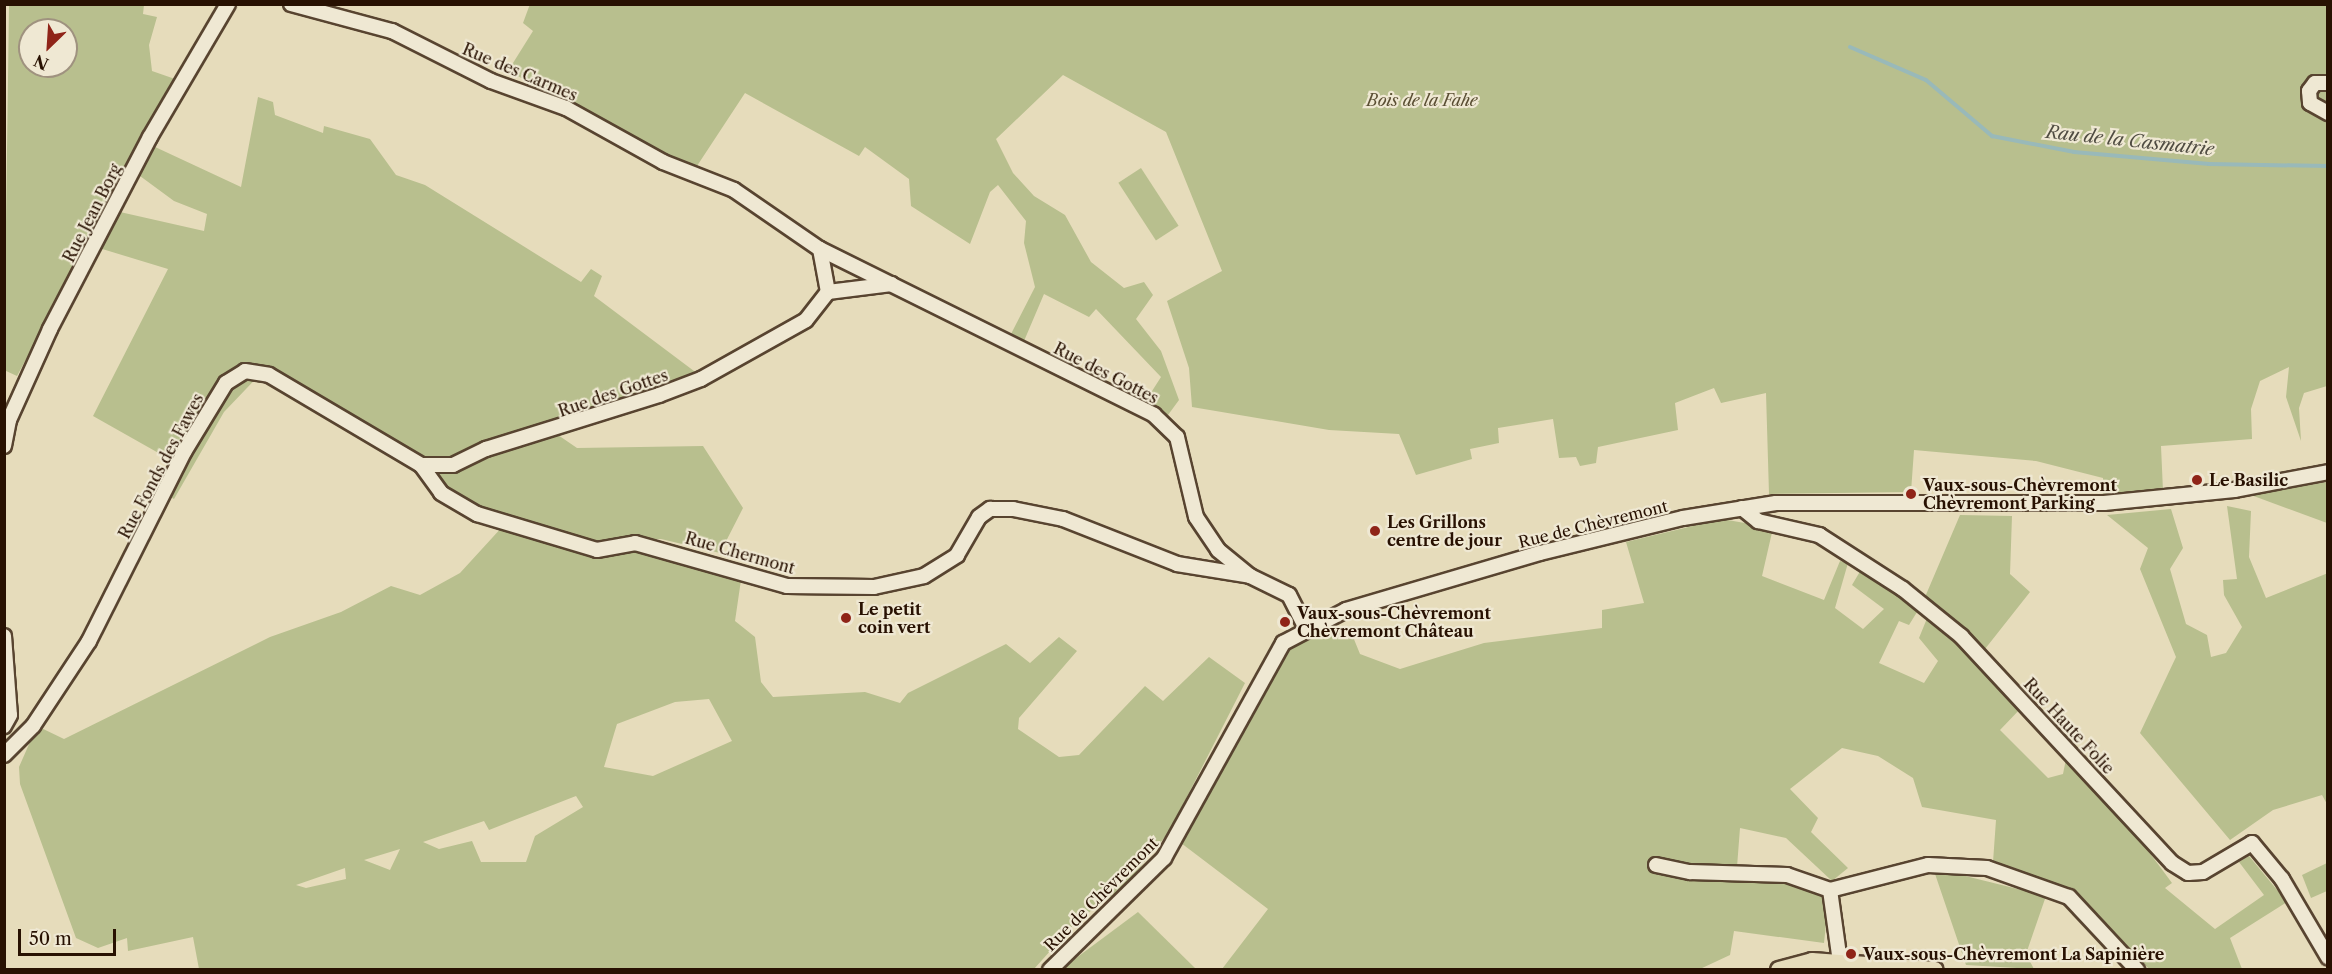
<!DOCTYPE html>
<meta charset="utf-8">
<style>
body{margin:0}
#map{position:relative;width:2332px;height:974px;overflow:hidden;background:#e6dcbb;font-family:"Libre Caslon Text",serif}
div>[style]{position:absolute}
.green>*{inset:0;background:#b8bf8e;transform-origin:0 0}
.stream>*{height:4px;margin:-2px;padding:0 2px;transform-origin:2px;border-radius:2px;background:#99b9b9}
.roads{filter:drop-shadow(2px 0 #584430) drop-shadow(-2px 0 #584430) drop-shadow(0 2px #584430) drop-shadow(0 -2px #584430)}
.minor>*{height:14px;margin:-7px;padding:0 7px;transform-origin:7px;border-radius:7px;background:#efe8d3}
.major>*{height:16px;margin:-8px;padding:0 8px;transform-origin:8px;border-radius:8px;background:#e6dcbb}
.dots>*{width:16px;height:16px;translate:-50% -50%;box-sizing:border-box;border:3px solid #efe8d3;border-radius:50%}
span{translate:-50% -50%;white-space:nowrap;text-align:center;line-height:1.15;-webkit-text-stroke:4.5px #efe8d3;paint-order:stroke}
.street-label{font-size:16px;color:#281102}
.park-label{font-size:16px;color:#5a4e33;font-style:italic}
.poi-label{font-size:16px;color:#281102;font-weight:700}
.left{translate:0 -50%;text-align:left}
.water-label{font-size:18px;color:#504c42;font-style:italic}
.frame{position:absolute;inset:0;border:6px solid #281102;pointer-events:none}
.north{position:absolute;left:18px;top:18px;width:60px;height:60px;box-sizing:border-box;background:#efe8d3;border:2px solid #9f927f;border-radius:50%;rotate:205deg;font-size:16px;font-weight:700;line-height:24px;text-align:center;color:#281102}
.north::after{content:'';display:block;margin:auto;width:21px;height:27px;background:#8f2418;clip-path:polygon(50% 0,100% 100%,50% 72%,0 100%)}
.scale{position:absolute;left:18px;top:929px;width:98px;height:27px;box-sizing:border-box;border:3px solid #281102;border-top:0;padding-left:8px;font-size:18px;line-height:21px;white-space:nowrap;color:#281102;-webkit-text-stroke:4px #efe8d3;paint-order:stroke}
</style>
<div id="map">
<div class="green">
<div style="clip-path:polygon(530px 4px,2327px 5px,2327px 386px,2304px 393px,2299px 408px,2301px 441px,2286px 397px,2289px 367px,2260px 381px,2251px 409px,2252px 439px,2161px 446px,2163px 491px,2103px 497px,2103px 478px,2036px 461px,1914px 450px,1911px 492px,1769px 494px,1766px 393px,1721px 403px,1714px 388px,1675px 403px,1678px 430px,1598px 447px,1596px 463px,1580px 466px,1576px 457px,1559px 458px,1553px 419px,1498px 428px,1499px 443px,1470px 449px,1472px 459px,1416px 475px,1399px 434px,1329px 430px,1192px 407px,1189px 368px,1167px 301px,1222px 271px,1166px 132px,1063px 75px,996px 139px,1013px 173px,1034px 196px,1065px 215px,1091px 262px,1124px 288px,1144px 282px,1153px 295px,1136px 319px,1161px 351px,1179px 400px,1168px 415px,1145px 402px,1161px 377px,1096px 309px,1089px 317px,1044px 294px,1024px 341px,1011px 334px,1035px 287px,1024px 243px,1026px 221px,998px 185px,990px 192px,970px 244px,911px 206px,909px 179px,865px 147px,859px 156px,745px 93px,695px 169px,508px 71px,533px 31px,523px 23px)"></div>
<div style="clip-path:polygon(evenodd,9px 5px,144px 5px,143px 14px,157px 17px,149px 45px,152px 71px,175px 79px,17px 376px,4px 370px,9px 5px,30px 30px,66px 30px,66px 66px,30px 66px,30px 30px)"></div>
<div style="clip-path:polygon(258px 97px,273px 102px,275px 115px,323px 133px,324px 126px,370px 139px,396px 175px,425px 185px,581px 282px,591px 269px,602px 276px,594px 296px,698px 374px,464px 459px,431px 461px,265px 369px,224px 412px,174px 499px,164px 493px,178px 464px,93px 416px,168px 269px,99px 248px,120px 212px,204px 231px,207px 214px,174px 201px,140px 176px,153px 146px,241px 187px)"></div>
<div style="left:1141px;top:168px;width:69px;height:27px;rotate:57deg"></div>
<div style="clip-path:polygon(evenodd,558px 435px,577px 448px,703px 446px,743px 508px,720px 553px,661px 539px,616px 540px,617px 552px,663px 552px,741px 580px,735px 621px,755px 637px,761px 682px,773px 697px,865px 692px,900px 703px,908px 693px,1006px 644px,1030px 663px,1059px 637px,1077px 651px,1019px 718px,1018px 729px,1059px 757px,1079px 755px,1145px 686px,1163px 701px,1209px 657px,1245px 683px,1169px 832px,1124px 887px,1077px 921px,1034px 969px,199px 969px,193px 937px,128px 951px,127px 938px,98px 948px,76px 938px,20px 784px,19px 767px,37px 726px,64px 739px,270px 637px,341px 612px,391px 586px,420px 595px,460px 573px,503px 526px,441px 488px,434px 473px,558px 435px,709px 699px,732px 741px,653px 776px,604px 767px,617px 724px,675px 702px,709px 699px,558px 435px,576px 796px,583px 807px,535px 836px,526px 862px,481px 862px,472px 841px,439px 849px,423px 842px,484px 821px,489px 830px,576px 796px,558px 435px,400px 849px,390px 870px,364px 860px,400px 849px,558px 435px,345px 868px,346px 879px,306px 888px,296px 885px,345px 868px)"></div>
<div style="clip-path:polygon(2327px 482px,2327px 523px,2251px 495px)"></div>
<div style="clip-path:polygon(2227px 506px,2251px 511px,2249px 557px,2266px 598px,2328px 573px,2327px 804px,2322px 795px,2273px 810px,2230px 840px,2140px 733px,2176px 657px,2140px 569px,2148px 548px,2107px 515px,2171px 509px,2183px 548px,2170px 569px,2186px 624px,2207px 635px,2211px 657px,2226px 653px,2242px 627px,2224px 595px,2223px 580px,2237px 579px)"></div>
<div style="clip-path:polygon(1960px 515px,2012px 516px,2010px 574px,2030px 592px,1985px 649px,1925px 597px)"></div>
<div style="clip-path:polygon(1722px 519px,1773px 528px,1762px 576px,1824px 600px,1840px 561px,1848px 563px,1835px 608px,1863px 629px,1884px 609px,1852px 585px,1865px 563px,1922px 604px,1909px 625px,1899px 621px,1879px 663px,1924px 683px,1938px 661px,1919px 638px,1930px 611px,2023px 706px,2000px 730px,2048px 778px,2063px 774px,2066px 759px,2120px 813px,2172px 883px,2165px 888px,2215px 929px,2264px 895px,2239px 862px,2249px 856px,2287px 902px,2230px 938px,2242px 969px,2149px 969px,2075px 893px,1993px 862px,1996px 820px,1922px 807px,1913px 778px,1878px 756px,1842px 748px,1790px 789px,1818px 818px,1811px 832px,1848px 868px,1832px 881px,1786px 838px,1740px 828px,1737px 867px,1791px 875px,1829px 896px,1824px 943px,1734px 931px,1730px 955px,1700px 969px,1222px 969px,1268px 909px,1181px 843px,1278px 661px,1306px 634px,1349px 627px,1360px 654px,1400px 669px,1484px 643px,1602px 628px,1602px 610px,1644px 603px,1626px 542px)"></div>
<div style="clip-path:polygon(2327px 863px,2327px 891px,2311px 898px,2302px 875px)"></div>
<div style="clip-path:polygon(1933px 868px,2046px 896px,2026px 954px,2034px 969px,1966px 965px)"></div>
<div style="clip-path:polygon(1138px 912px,1196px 969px,1060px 970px)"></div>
</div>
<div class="stream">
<div style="left:1850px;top:47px;width:83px;rotate:23.5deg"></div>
<div style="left:1926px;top:80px;width:87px;rotate:40.3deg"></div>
<div style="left:1992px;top:136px;width:84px;rotate:11deg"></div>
<div style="left:2074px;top:152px;width:136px;rotate:5.1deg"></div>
<div style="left:2209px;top:164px;width:119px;rotate:1deg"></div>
</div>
<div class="roads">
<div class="minor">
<div style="left:291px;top:4px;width:105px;rotate:15deg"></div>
<div style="left:392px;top:31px;width:111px;rotate:26.8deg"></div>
<div style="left:491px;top:81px;width:80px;rotate:19.8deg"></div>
<div style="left:566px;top:108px;width:111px;rotate:29.1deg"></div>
<div style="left:663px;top:162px;width:76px;rotate:21.5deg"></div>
<div style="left:734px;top:190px;width:104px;rotate:34.5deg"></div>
<div style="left:820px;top:249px;width:373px;rotate:26.4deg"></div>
<div style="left:1154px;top:415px;width:32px;rotate:44deg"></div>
<div style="left:1177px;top:437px;width:82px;rotate:76.6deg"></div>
<div style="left:1196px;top:517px;width:40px;rotate:56deg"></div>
<div style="left:1218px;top:550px;width:41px;rotate:39.1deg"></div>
<div style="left:1250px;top:576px;width:43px;rotate:26deg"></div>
<div style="left:1289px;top:595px;width:36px;rotate:63deg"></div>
<div style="left:2328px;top:83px;width:13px;rotate:180deg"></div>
<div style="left:2315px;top:83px;width:10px;rotate:127deg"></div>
<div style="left:2309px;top:91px;width:12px;rotate:85deg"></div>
<div style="left:2310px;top:103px;width:21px;rotate:29deg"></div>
<div style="left:820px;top:249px;width:44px;rotate:79.5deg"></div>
<div style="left:4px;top:446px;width:26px;rotate:-79deg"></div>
<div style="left:9px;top:420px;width:100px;rotate:-65.7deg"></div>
<div style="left:50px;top:329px;width:216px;rotate:-62.5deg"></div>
<div style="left:150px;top:137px;width:154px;rotate:-59.6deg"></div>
<div style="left:421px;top:465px;width:32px"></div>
<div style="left:453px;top:465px;width:37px;rotate:-26deg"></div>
<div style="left:486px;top:449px;width:181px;rotate:-17.3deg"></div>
<div style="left:659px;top:395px;width:45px;rotate:-20.9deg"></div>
<div style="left:701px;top:379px;width:120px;rotate:-29.3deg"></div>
<div style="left:806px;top:320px;width:36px;rotate:-52deg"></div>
<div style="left:828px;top:292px;width:64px;rotate:-7.1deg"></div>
<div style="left:1742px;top:508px;width:21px;rotate:39deg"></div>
<div style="left:1758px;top:521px;width:63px;rotate:12.9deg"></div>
<div style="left:1819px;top:535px;width:100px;rotate:32.7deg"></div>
<div style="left:1903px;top:589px;width:75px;rotate:39deg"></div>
<div style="left:1961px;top:636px;width:310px;rotate:47.1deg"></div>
<div style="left:2172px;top:863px;width:19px;rotate:32deg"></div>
<div style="left:2188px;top:873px;width:15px;rotate:-4deg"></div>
<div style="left:2203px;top:872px;width:57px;rotate:-30.6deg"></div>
<div style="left:2252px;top:843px;width:47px;rotate:50.2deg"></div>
<div style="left:2282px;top:879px;width:91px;rotate:59.5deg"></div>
<div style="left:4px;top:636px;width:79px;rotate:85.7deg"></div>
<div style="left:10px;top:715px;width:13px;rotate:119deg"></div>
<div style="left:4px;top:755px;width:41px;rotate:-45deg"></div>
<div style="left:33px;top:726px;width:102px;rotate:-56.6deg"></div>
<div style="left:89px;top:641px;width:212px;rotate:-63.3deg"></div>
<div style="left:184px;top:452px;width:81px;rotate:-58.7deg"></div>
<div style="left:226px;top:383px;width:22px;rotate:-32deg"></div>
<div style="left:245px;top:371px;width:24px;rotate:9deg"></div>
<div style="left:269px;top:375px;width:177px;rotate:30.6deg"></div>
<div style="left:421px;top:465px;width:34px;rotate:54deg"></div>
<div style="left:441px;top:493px;width:42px;rotate:30.3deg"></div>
<div style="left:477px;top:514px;width:125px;rotate:16.7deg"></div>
<div style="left:597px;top:550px;width:39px;rotate:-10deg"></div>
<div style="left:635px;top:543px;width:158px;rotate:15.8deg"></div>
<div style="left:787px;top:586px;width:87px;rotate:0.7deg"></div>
<div style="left:874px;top:587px;width:51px;rotate:-12.4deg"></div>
<div style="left:924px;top:576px;width:39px;rotate:-32deg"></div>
<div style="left:957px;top:555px;width:44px;rotate:-59.9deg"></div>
<div style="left:979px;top:517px;width:14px;rotate:-36deg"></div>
<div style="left:990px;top:509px;width:23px"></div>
<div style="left:1013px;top:509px;width:51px;rotate:11.3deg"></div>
<div style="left:1063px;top:519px;width:123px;rotate:21.5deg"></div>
<div style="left:1177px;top:564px;width:74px;rotate:9.3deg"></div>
<div style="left:1656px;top:865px;width:35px;rotate:12deg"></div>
<div style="left:1690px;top:872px;width:97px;rotate:1.8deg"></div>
<div style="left:1787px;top:875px;width:46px;rotate:19.2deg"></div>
<div style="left:1830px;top:890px;width:101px;rotate:-14.3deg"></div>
<div style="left:1928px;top:865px;width:59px;rotate:2.9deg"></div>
<div style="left:1987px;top:868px;width:87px;rotate:19.5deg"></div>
<div style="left:2069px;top:897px;width:100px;rotate:47deg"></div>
<div style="left:1830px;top:890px;width:73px;rotate:82.1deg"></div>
<div style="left:1050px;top:970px;width:160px;rotate:-44.5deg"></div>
<div style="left:1164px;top:858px;width:246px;rotate:-61deg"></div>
<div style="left:1283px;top:643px;width:71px;rotate:-27.6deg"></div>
<div style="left:1346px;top:610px;width:202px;rotate:-16.4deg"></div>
<div style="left:1540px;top:553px;width:147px;rotate:-13.8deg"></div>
<div style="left:1683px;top:518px;width:94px;rotate:-9.2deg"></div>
<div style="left:1776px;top:503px;width:328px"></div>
<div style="left:2104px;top:503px;width:131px;rotate:-5.7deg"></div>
<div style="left:2234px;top:490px;width:96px;rotate:-10.8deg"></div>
</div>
<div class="major">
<div style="left:1779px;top:970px;width:34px;rotate:-15deg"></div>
<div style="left:1812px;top:961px;width:123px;rotate:4.2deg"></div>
</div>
</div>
<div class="dots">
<div style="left:2197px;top:480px;background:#8f2418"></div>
<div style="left:1911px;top:494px;background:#8f2418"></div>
<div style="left:1375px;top:531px;background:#8f2418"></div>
<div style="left:846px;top:618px;background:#8f2418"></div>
<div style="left:1285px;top:622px;background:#8f2418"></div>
<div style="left:1851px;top:954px;background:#8f2418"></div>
</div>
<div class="street-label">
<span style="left:520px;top:72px;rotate:23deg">Rue des Carmes</span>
<span style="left:92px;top:213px;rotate:-63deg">Rue Jean Borg</span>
<span style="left:1106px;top:373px;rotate:27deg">Rue des Gottes</span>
<span style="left:613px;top:393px;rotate:-19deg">Rue des Gottes</span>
<span style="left:161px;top:466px;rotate:-62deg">Rue Fonds des Fawes</span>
<span style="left:1593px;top:524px;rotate:-14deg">Rue de Chèvremont</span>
<span style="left:740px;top:553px;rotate:16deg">Rue Chermont</span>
<span style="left:2069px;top:726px;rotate:47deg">Rue Haute Folie</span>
<span style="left:1101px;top:894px;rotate:-45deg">Rue de Chèvremont</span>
</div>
<div class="park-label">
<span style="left:1422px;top:100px">Bois de la Fahe</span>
</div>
<div class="poi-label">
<span class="left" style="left:2209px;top:480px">Le Basilic</span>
<span class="left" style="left:1923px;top:494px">Vaux-sous-Chèvremont<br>Chèvremont Parking</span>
<span class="left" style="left:1387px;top:531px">Les Grillons<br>centre de jour</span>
<span class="left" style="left:858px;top:618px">Le petit<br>coin vert</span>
<span class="left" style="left:1297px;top:622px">Vaux-sous-Chèvremont<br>Chèvremont Château</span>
<span class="left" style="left:1863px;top:954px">Vaux-sous-Chèvremont La Sapinière</span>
</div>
<div class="water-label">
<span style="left:2130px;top:141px;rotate:6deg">Rau de la Casmatrie</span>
</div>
<div class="frame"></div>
<div class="north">N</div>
<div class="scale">50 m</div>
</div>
